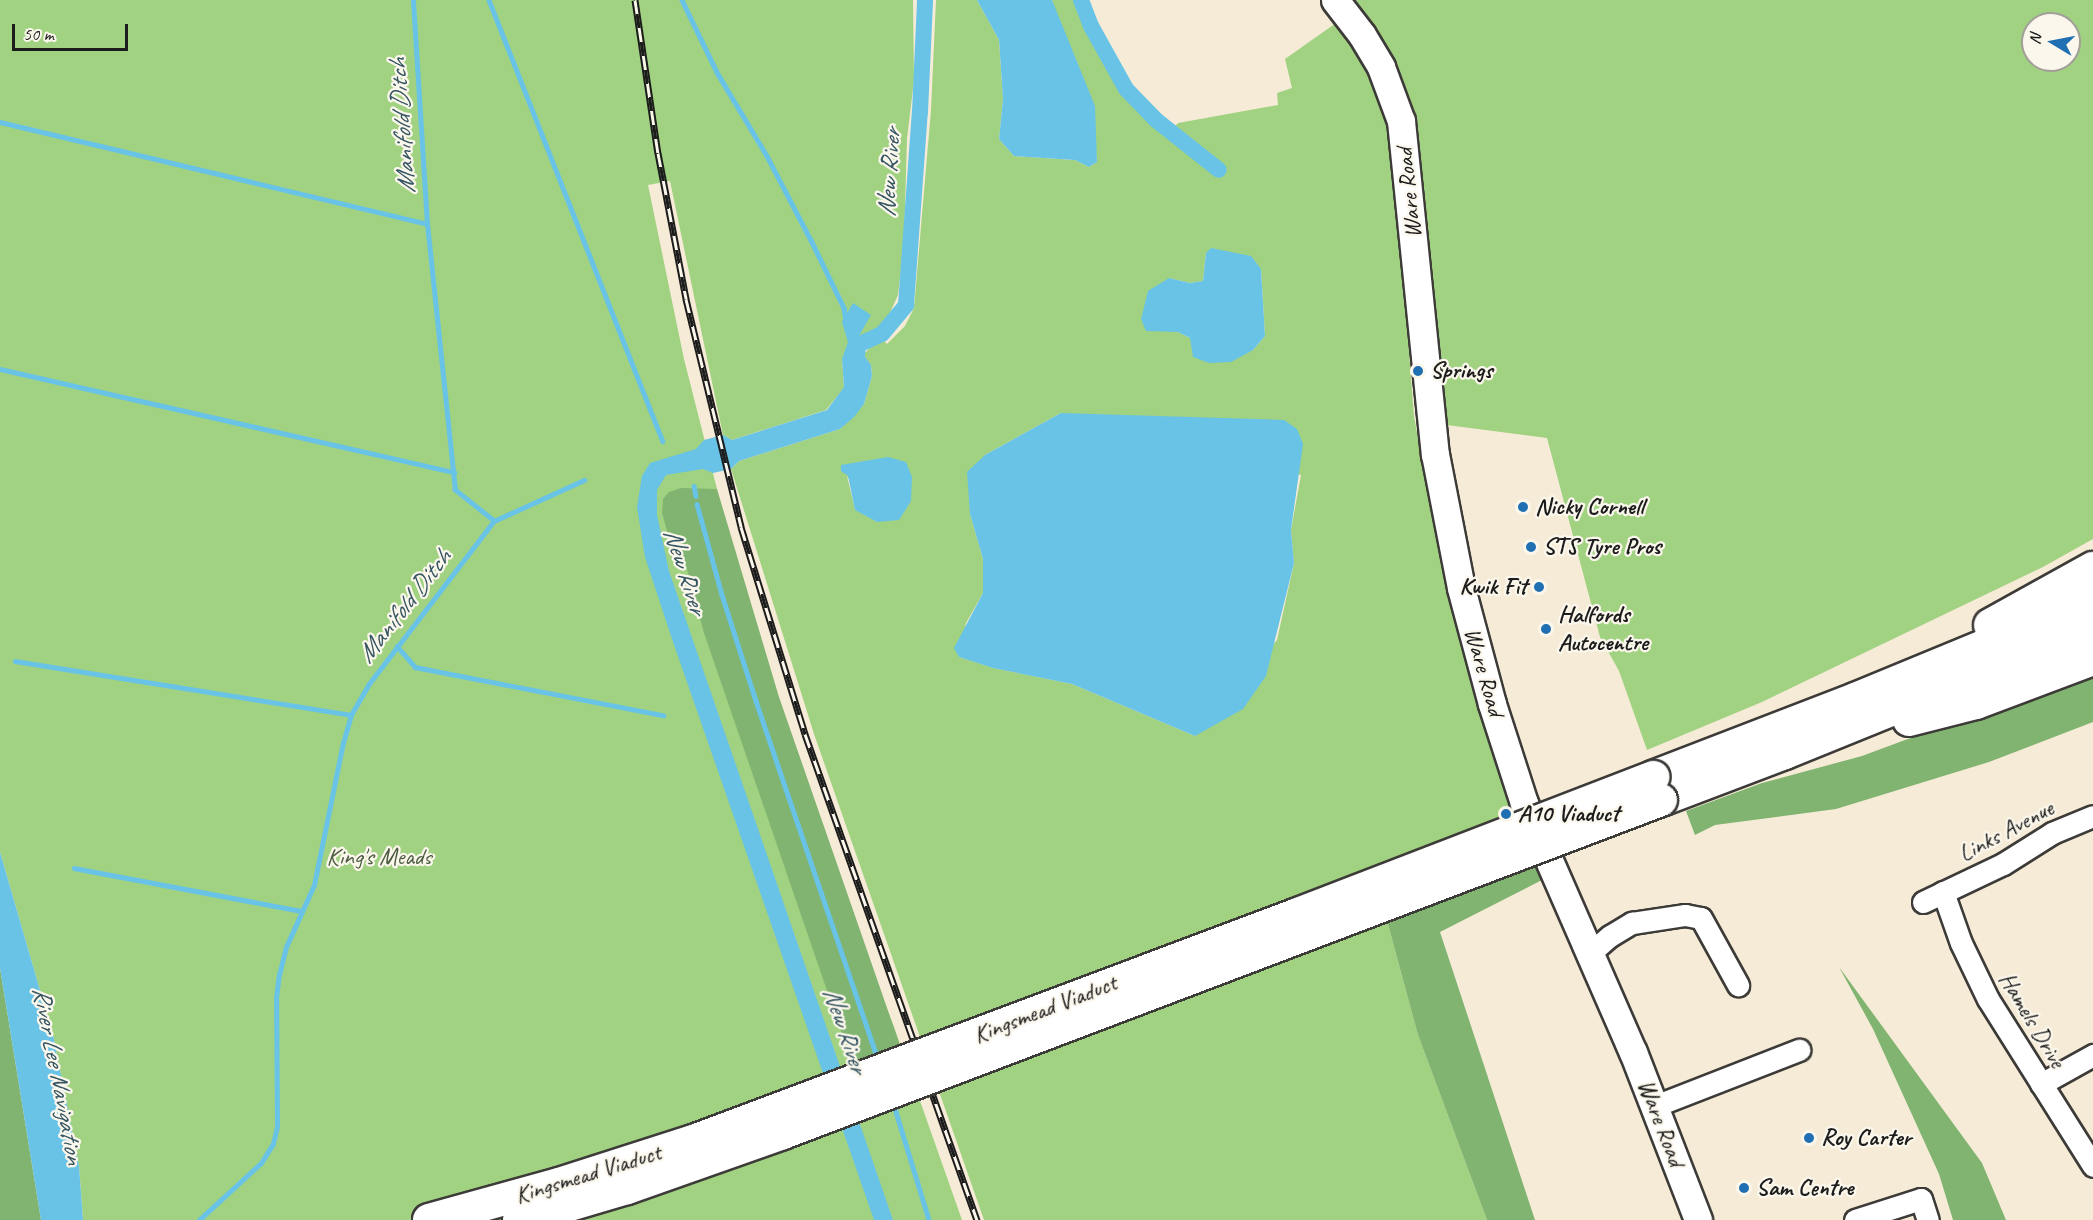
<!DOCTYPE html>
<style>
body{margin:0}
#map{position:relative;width:2093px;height:1220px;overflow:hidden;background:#f6ebd7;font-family:Caveat,sans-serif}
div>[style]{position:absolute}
.green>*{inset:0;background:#a1d282}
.forest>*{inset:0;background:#80b470}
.water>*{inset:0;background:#68c3e6}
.stream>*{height:4.5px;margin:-2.25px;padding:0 2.25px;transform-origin:2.25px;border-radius:2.25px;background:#68c3e6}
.canal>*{height:16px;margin:-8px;padding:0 8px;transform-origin:8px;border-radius:8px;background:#68c3e6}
.roads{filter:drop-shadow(2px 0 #3d3b38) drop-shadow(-2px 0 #3d3b38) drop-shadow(0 2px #3d3b38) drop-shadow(0 -2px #3d3b38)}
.minor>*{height:21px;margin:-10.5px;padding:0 10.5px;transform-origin:10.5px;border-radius:10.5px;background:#fff}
.major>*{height:27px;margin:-13.5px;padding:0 13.5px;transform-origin:13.5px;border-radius:13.5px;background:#fff}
.highway>*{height:32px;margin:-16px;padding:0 16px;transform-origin:16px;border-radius:16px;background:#fff}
.rail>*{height:7px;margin-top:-3.5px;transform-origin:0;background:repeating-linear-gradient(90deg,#fbf7ec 0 14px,#1c1c1c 0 28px);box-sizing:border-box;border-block:2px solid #1c1c1c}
.bridges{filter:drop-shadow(2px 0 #3d3b38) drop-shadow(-2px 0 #3d3b38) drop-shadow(0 2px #3d3b38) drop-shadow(0 -2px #3d3b38)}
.highway-bridge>*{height:32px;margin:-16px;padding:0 16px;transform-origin:16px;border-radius:16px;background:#fff}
.dots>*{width:16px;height:16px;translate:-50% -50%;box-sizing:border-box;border:3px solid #fbf7ec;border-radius:50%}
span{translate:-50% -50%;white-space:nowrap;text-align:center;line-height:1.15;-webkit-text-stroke:4.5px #fbf7ec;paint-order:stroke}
.street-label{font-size:24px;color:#1c1c1c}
.poi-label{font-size:24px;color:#1c1c1c;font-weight:700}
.left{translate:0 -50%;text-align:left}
.right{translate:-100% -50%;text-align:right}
.park-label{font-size:24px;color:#4b5c40}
.water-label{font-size:26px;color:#375663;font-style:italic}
.north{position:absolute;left:2021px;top:12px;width:60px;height:60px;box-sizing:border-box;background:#fbf7ec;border:2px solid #a29f99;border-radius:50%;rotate:280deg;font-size:16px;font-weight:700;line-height:24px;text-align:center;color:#1c1c1c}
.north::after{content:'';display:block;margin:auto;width:21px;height:27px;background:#1f6fb2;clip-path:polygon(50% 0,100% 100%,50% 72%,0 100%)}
.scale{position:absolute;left:12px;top:24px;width:116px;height:27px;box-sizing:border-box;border:3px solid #1c1c1c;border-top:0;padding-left:8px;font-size:18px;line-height:21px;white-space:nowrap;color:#1c1c1c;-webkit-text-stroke:4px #fbf7ec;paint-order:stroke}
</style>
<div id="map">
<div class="green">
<div style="clip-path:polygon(0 0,913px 0,914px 80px,907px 139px,904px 242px,898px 295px,889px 315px,875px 333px,864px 336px,842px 359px,844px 388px,826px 410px,732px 440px,723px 435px,670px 181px,648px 185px,684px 359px,717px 489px,684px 489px,894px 1027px,962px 1220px,83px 1220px,79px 1166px,53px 1035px,0 852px)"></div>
<div style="clip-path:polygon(evenodd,936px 0,977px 0,999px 40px,1003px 99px,999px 139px,1014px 156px,1075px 160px,1089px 167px,1097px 162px,1095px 139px,1052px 0,1075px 0,1093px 40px,1130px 103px,1167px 135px,1178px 123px,1278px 105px,1277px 93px,1292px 88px,1285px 59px,1336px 23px,1373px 81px,1386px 118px,1395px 171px,1414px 416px,1432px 515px,1475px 700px,1515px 819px,1542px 880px,1386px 917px,1418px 1035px,1487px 1220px,984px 1220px,814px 734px,731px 469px,739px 461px,840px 429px,864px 404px,872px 376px,871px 365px,863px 355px,880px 337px,887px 344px,905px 326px,914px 308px,931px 110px,936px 0,1206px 253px,1261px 269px,1265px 336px,1253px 350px,1190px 338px,1178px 332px,1169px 278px,1190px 283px,1203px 281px,1206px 253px,936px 0,1061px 413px,1301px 475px,1291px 530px,1294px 563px,1277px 640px,1195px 736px,1072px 684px,994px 668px,959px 657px,966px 623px,983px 593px,983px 559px,970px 514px,985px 455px,1061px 413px,936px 0,847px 476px,877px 522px,855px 509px,847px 476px)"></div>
<div style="clip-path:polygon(evenodd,1349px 0,2093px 0,2093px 539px,2043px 567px,1762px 702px,1647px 750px,1619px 671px,1600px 637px,1547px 438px,1439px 424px,1431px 283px,1416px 118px,1392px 62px,1349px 0,2033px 24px,2069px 24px,2069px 60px,2033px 60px,2033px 24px)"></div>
</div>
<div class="forest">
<div style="clip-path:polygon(681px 488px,717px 489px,779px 697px,902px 1051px,854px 1069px,704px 633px,684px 558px,667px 531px,662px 513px,663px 499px,669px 492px)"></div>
<div style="clip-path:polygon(2093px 670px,2093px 722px,1989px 762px,1836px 809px,1715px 825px,1695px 835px,1686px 811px,1762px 783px,1862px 756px)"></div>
<div style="clip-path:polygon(1536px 867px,1542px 880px,1440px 932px,1535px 1220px,1487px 1220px,1418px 1035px,1386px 917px)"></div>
<div style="clip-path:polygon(1839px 967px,1982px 1163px,2006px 1220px,1953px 1220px,1939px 1174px,1873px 1029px)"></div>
<div style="clip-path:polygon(0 968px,41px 1220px,0 1220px)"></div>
</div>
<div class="water">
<div style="clip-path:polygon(977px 0,1052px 0,1095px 106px,1097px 162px,1089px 167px,1075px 160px,1014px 156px,999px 139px,1003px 99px,999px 40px)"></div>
<div style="clip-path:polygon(1211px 248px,1251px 256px,1261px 269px,1265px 336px,1253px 350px,1231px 362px,1209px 363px,1193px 357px,1190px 338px,1178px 332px,1146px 331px,1141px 319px,1148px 291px,1169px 278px,1190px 283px,1203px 281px,1206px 253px)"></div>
<div style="clip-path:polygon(853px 303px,871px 315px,856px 341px,864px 336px,869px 342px,860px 350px,871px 365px,872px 376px,864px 404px,854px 417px,840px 429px,739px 461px,731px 469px,713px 473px,703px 469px,666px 475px,657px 490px,657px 515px,669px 571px,893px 1220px,874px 1220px,672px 639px,645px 557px,637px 507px,642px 476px,650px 463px,696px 449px,704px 440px,723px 435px,732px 440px,827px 410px,844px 387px,842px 359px,848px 342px,842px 322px)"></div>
<div style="clip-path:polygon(1061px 413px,1284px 420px,1297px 429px,1303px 444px,1291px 530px,1294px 563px,1266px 676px,1243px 709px,1195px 736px,1072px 684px,993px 668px,959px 657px,954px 648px,983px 593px,983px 559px,970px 514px,967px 472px,985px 455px)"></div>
<div style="clip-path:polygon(888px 457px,906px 462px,912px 477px,911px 501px,899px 520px,877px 522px,855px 510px,848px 476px,841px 471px,841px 465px)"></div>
<div style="clip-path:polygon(0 852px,53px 1035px,79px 1166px,83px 1220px,41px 1220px,0 968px)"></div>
</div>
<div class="stream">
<div style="left:489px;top:0;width:474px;rotate:68.5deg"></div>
<div style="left:682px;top:0;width:82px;rotate:64.1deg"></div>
<div style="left:718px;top:74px;width:96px;rotate:59.1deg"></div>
<div style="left:767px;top:156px;width:95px;rotate:62.4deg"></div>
<div style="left:811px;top:240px;width:76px;rotate:64.1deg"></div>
<div style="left:844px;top:308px;width:12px;rotate:81deg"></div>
<div style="left:0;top:122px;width:439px;rotate:13.4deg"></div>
<div style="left:0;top:369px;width:466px;rotate:12.8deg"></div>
<div style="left:694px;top:486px;width:10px;rotate:79deg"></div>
<div style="left:697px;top:504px;width:94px;rotate:74.6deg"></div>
<div style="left:722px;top:595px;width:111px;rotate:72.2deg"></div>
<div style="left:756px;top:701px;width:379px;rotate:71.2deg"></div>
<div style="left:494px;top:521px;width:99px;rotate:-24.5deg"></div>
<div style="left:397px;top:646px;width:28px;rotate:49deg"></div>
<div style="left:415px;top:667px;width:253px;rotate:11deg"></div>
<div style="left:15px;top:661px;width:340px;rotate:9.1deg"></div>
<div style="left:74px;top:868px;width:231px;rotate:10.7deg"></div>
<div style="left:893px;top:1102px;width:123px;rotate:73deg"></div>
<div style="left:199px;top:1220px;width:84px;rotate:-42.6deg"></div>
<div style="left:261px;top:1163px;width:22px;rotate:-58deg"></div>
<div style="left:273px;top:1144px;width:18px;rotate:-77deg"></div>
<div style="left:277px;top:1126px;width:128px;rotate:-90.4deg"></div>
<div style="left:276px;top:998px;width:23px;rotate:-83deg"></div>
<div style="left:279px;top:975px;width:29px;rotate:-76deg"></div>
<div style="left:286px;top:947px;width:68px;rotate:-65.7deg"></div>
<div style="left:314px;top:885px;width:145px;rotate:-78.5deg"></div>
<div style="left:343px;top:743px;width:29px;rotate:-74deg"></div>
<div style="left:351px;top:715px;width:34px;rotate:-60deg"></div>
<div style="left:368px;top:685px;width:207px;rotate:-52.5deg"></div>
<div style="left:494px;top:521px;width:50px;rotate:-141.5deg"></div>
<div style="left:455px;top:490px;width:267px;rotate:-96deg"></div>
<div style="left:427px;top:224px;width:224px;rotate:-93.6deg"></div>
</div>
<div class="canal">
<div style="left:1081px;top:0;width:28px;rotate:69deg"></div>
<div style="left:1091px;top:26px;width:72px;rotate:60.9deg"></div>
<div style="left:1126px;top:89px;width:43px;rotate:45.9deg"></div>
<div style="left:1156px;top:120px;width:80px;rotate:38.4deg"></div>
<div style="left:857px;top:356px;width:11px;rotate:-85deg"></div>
<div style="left:858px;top:345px;width:26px;rotate:-25deg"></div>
<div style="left:882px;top:334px;width:38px;rotate:-50deg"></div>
<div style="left:906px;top:305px;width:194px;rotate:-85.9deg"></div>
<div style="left:920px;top:112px;width:112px;rotate:-87.4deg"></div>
</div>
<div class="roads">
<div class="minor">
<div style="left:1943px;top:892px;width:54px;rotate:70.6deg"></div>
<div style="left:1961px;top:943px;width:62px;rotate:64.3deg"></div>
<div style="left:1988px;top:999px;width:197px;rotate:57.8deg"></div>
<div style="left:1923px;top:902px;width:89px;rotate:-25.4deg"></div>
<div style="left:2003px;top:864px;width:58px;rotate:-32.3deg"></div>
<div style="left:2052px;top:833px;width:44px;rotate:-22.5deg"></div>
<div style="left:1589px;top:954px;width:28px;rotate:-41deg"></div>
<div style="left:1610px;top:936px;width:26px;rotate:-31deg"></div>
<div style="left:1632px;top:923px;width:54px;rotate:-8.6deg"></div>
<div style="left:1685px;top:915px;width:16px;rotate:11deg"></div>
<div style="left:1701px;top:918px;width:77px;rotate:61.1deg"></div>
<div style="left:2041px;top:1084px;width:60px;rotate:-29.1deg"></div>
<div style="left:1655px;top:1106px;width:155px;rotate:-21.3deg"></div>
<div style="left:1855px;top:1220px;width:69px;rotate:-17.7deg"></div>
<div style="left:1921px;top:1199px;width:22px;rotate:72deg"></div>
</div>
<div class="major">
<div style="left:1335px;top:0;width:44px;rotate:52.4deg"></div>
<div style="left:1362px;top:35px;width:37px;rotate:59deg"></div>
<div style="left:1381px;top:67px;width:58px;rotate:69.7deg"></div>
<div style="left:1401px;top:121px;width:335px;rotate:84.2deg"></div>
<div style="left:1435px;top:454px;width:136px;rotate:79deg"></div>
<div style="left:1461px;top:588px;width:120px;rotate:75deg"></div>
<div style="left:1492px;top:704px;width:104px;rotate:72.1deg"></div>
<div style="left:1524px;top:803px;width:272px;rotate:66.4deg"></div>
<div style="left:1633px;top:1052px;width:180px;rotate:68.8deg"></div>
</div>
<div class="highway">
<div style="left:1990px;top:625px;width:118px;rotate:-29deg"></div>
<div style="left:1909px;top:720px;width:69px;rotate:-14.2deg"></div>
<div style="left:1976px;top:703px;width:125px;rotate:-20.6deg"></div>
<div style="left:1653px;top:777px;width:217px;rotate:-21.1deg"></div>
<div style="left:1855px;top:699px;width:257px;rotate:-22.4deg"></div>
<div style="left:1661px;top:800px;width:133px;rotate:-20.8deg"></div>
<div style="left:1785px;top:753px;width:332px;rotate:-22.1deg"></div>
</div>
</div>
<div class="rail">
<div style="left:635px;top:0;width:155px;rotate:81.5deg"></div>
<div style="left:658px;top:153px;width:149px;rotate:79.1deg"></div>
<div style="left:686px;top:299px;width:235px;rotate:76.4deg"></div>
<div style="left:741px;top:527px;width:217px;rotate:72.8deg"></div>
<div style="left:805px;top:734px;width:516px;rotate:70.51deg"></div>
</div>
<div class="bridges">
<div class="highway-bridge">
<div style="left:429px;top:1220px;width:135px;rotate:-15.5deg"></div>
<div style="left:559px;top:1184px;width:144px;rotate:-17.8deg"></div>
<div style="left:696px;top:1140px;width:643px;rotate:-20.58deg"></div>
<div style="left:1298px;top:914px;width:381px;rotate:-21.1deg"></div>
<div style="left:519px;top:1220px;width:113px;rotate:-16.5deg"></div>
<div style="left:627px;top:1188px;width:165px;rotate:-19.4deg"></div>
<div style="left:783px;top:1133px;width:939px;rotate:-20.77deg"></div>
</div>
</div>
<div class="dots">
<div style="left:1418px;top:371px;background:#1f6fb2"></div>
<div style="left:1523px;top:507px;background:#1f6fb2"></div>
<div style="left:1531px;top:547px;background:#1f6fb2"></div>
<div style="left:1539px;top:587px;background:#1f6fb2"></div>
<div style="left:1546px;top:629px;background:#1f6fb2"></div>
<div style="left:1506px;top:814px;background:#1f6fb2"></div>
<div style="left:1809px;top:1138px;background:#1f6fb2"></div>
<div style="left:1744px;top:1188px;background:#1f6fb2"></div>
</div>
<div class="street-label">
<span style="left:1409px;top:193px;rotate:-96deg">Ware Road</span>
<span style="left:1484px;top:672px;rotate:74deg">Ware Road</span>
<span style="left:2006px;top:831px;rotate:-28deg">Links Avenue</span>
<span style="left:1045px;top:1009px;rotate:-21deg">Kingsmead Viaduct</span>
<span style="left:2032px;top:1020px;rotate:59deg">Hamels Drive</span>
<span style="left:1661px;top:1123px;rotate:69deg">Ware Road</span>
<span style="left:588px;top:1174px;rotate:-17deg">Kingsmead Viaduct</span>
</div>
<div class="poi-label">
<span class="left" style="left:1430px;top:371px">Springs</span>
<span class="left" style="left:1535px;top:507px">Nicky Cornell</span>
<span class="left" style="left:1543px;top:547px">STS Tyre Pros</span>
<span class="right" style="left:1527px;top:587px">Kwik Fit</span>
<span class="left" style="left:1558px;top:629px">Halfords<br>Autocentre</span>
<span class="left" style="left:1518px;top:814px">A10 Viaduct</span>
<span class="left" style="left:1821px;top:1138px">Roy Carter</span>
<span class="left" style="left:1756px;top:1188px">Sam Centre</span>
</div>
<div class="park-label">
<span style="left:379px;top:857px">King's Meads</span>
</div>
<div class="water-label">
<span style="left:402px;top:126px;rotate:-94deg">Manifold Ditch</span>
<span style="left:889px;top:173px;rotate:-86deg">New River</span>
<span style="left:685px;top:571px;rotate:72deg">New River</span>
<span style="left:404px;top:606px;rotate:-52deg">Manifold Ditch</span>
<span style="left:845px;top:1030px;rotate:71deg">New River</span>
<span style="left:58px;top:1075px;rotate:79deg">River Lee Navigation</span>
</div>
<div class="north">N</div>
<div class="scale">50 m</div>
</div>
